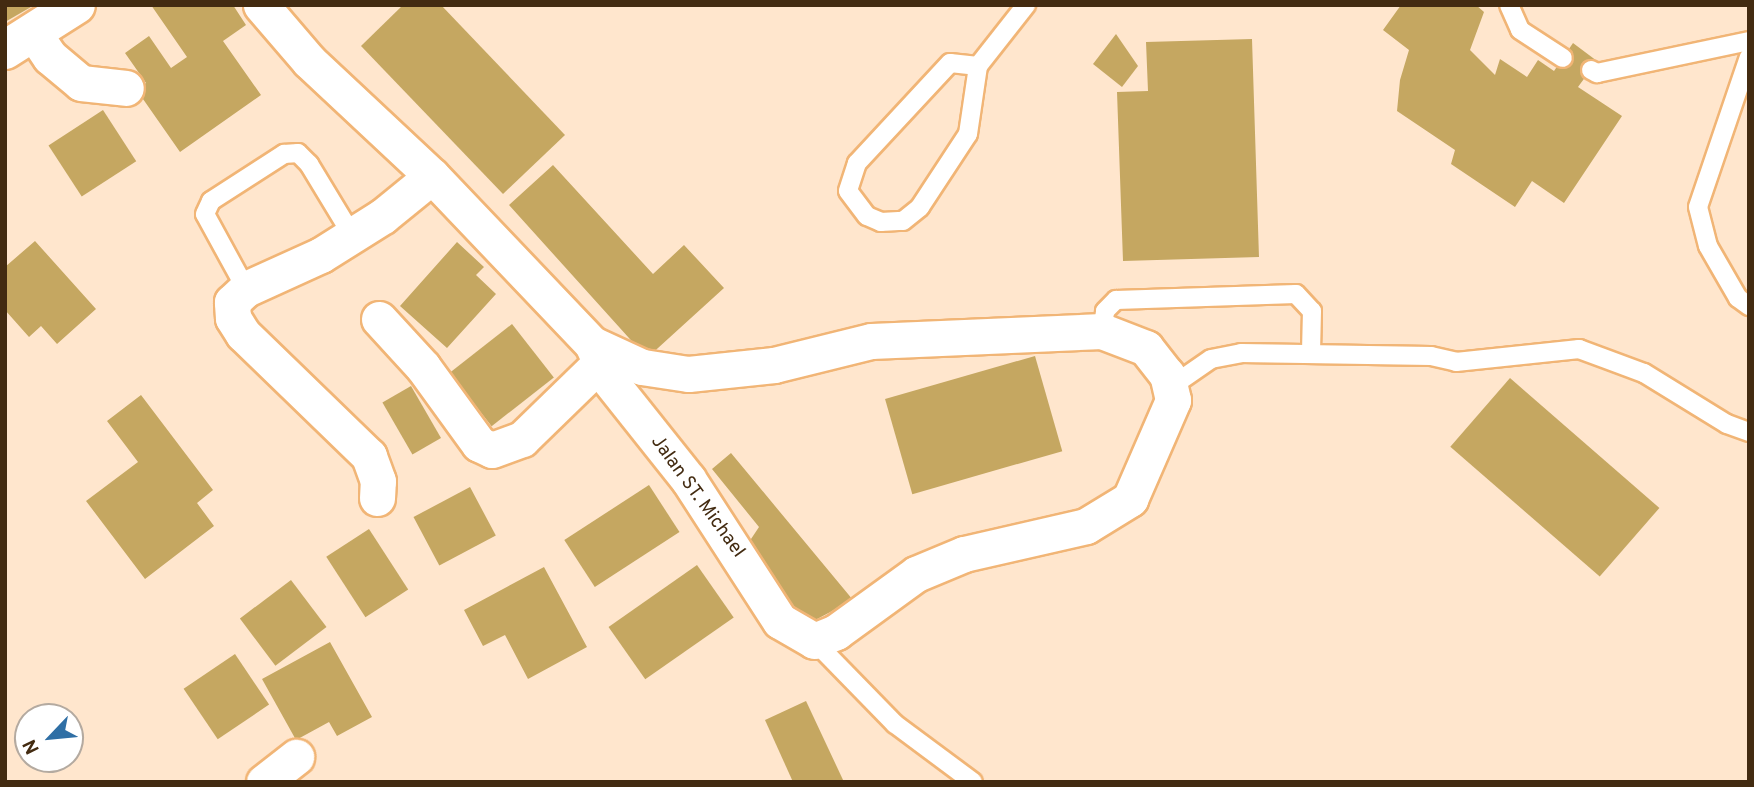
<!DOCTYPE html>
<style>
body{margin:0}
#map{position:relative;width:1754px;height:787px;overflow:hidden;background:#ffe6cd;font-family:Overpass,sans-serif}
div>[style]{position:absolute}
.building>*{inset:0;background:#c5a761;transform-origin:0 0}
.roads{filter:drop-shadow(2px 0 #f1b576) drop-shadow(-2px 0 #f1b576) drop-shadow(0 2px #f1b576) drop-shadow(0 -2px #f1b576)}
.lane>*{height:18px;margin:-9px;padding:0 9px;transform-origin:9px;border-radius:9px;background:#fff}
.street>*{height:35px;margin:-17.5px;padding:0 17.5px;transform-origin:17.5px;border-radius:17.5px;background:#fff}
.secondary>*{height:38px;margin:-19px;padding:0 19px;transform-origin:19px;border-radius:19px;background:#fff}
span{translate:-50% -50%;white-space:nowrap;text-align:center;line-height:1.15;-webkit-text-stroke:6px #fff;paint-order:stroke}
.street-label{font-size:19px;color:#432b11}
.frame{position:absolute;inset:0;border:7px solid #432b11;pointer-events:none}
.north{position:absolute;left:14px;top:703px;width:70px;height:70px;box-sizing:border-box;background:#fff;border:2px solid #b4aaa0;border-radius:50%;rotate:244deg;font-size:19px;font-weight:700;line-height:28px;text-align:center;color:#432b11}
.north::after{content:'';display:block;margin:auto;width:24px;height:32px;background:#2f6fa5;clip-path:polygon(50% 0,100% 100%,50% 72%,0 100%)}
</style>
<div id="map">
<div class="building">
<div style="clip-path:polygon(5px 5px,30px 5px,31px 7px,5px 22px)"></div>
<div style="clip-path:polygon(151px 5px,233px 5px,246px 25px,223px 41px,261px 95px,180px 152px,136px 89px,146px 83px,125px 53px,149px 36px,171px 68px,187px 57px)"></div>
<div style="clip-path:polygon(403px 5px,441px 5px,565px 135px,503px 194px,361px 46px)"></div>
<div style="clip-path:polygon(1401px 5px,1476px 5px,1484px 12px,1470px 50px,1495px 75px,1500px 59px,1527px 77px,1538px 60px,1554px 71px,1573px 43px,1597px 61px,1578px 87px,1622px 116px,1564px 203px,1532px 181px,1515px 207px,1451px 164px,1455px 150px,1397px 111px,1400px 80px,1409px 50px,1383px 30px)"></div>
<div style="clip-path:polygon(1116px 34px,1138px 66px,1122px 87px,1093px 64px)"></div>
<div style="clip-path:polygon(1252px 39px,1259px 257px,1123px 261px,1117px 92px,1148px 91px,1146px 42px)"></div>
<div style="left:103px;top:110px;width:61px;height:65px;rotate:57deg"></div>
<div style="clip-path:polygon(553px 165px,653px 274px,684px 245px,724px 288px,647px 358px,509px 205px)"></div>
<div style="clip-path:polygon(35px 241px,96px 309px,57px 344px,41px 326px,29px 337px,5px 310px,5px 267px)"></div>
<div style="clip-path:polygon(457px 242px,484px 267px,476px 275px,496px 294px,447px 348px,400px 306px)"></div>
<div style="left:512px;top:324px;width:68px;height:79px;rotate:52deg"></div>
<div style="left:1035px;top:356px;width:99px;height:156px;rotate:74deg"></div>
<div style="left:1510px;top:378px;width:198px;height:91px;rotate:41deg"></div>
<div style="left:411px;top:386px;width:60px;height:33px;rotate:60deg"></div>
<div style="clip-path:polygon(141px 395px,213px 490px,197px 503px,214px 526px,145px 579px,86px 501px,138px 462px,107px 421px)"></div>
<div style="clip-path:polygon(731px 453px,853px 600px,802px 627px,745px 548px,759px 527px,712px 469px)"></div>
<div style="left:649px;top:485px;width:56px;height:101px;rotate:57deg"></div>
<div style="left:470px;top:487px;width:55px;height:64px;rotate:62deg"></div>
<div style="left:369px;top:529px;width:72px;height:51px;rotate:57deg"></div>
<div style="left:697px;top:565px;width:64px;height:108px;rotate:55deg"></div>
<div style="clip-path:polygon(544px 567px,587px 647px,528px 679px,505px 635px,483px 646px,464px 610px)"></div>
<div style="left:291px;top:580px;width:59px;height:64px;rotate:53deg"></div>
<div style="clip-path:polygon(330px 642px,372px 717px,337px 736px,329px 722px,296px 740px,262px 679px)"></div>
<div style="left:235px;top:654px;width:61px;height:62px;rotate:56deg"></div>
<div style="clip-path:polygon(806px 701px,844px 782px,793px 782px,765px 720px)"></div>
</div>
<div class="roads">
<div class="lane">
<div style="left:1509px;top:5px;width:27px;rotate:66deg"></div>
<div style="left:1520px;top:30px;width:51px;rotate:33.1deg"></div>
<div style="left:1749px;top:57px;width:158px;rotate:108.8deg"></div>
<div style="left:1698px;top:207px;width:40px;rotate:75.6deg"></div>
<div style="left:1708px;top:246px;width:60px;rotate:60deg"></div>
<div style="left:1738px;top:298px;width:14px;rotate:36deg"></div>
<div style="left:978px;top:66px;width:28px;rotate:-174deg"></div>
<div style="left:950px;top:63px;width:137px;rotate:132.9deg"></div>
<div style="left:857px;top:163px;width:29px;rotate:108deg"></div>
<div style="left:848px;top:191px;width:31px;rotate:53deg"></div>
<div style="left:867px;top:216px;width:15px;rotate:23deg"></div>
<div style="left:881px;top:222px;width:22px;rotate:-3deg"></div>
<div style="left:903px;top:221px;width:22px;rotate:-39deg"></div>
<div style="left:920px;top:207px;width:87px;rotate:-56.7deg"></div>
<div style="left:968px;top:134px;width:69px;rotate:-81.6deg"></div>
<div style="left:978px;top:66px;width:78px;rotate:-51.8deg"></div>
<div style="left:1591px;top:70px;width:7px;rotate:27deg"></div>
<div style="left:1597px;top:73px;width:155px;rotate:-11.9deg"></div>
<div style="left:246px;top:289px;width:85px;rotate:-118.7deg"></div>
<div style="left:205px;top:214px;width:14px;rotate:-65deg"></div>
<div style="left:211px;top:201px;width:87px;rotate:-32.8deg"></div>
<div style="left:284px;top:154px;width:14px;rotate:-4deg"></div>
<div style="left:298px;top:153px;width:16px;rotate:45deg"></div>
<div style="left:309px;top:164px;width:83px;rotate:58.8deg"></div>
<div style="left:1102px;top:331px;width:20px;rotate:-81deg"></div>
<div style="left:1105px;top:311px;width:16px;rotate:-45deg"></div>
<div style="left:1116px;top:300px;width:180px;rotate:-1.9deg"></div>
<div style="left:1296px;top:294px;width:23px;rotate:47deg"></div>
<div style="left:1312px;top:311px;width:40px;rotate:91.4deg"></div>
<div style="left:1172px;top:386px;width:47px;rotate:-34.7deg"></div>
<div style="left:1211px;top:359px;width:31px;rotate:-11deg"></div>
<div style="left:1241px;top:353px;width:190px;rotate:0.9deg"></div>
<div style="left:1431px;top:356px;width:26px;rotate:13deg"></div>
<div style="left:1456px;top:362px;width:124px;rotate:-6deg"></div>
<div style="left:1579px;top:349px;width:69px;rotate:20.3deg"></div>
<div style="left:1644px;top:373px;width:97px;rotate:31.6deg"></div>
<div style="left:1727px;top:424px;width:23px;rotate:20deg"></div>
<div style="left:814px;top:641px;width:116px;rotate:45.7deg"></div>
<div style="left:895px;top:724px;width:97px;rotate:36.6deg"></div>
</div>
<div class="street">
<div style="left:261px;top:5px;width:74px;rotate:49.4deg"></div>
<div style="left:309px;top:61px;width:168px;rotate:43.1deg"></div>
<div style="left:432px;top:176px;width:232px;rotate:46.4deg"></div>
<div style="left:592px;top:344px;width:35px;rotate:66deg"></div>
<div style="left:606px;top:376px;width:132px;rotate:51.5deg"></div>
<div style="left:688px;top:479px;width:169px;rotate:57.1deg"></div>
<div style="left:780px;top:621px;width:39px;rotate:30deg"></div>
<div style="left:814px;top:641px;width:24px;rotate:-22deg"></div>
<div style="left:836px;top:632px;width:99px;rotate:-35.9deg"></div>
<div style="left:916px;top:574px;width:52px;rotate:-22.6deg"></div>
<div style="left:964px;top:554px;width:125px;rotate:-12.9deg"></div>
<div style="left:1086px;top:526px;width:52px;rotate:-31.5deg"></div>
<div style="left:1130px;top:499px;width:108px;rotate:-66.5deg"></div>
<div style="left:1173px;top:400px;width:26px;rotate:-103deg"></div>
<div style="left:1167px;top:375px;width:34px;rotate:-128deg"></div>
<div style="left:1146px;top:348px;width:47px;rotate:-158.9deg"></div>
<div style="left:1102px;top:331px;width:231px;rotate:177.5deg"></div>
<div style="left:871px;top:341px;width:100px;rotate:166.1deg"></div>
<div style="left:774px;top:365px;width:86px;rotate:174deg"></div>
<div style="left:688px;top:374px;width:47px;rotate:-171.3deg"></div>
<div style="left:642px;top:367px;width:55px;rotate:-155.3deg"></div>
<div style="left:33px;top:32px;width:30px;rotate:56deg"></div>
<div style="left:50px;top:57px;width:40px;rotate:40deg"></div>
<div style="left:81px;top:83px;width:45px;rotate:6.3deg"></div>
<div style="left:379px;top:319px;width:65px;rotate:47.5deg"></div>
<div style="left:423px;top:367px;width:95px;rotate:54deg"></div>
<div style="left:479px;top:444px;width:14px;rotate:25deg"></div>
<div style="left:492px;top:450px;width:32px;rotate:-20deg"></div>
<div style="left:522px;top:439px;width:107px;rotate:-44.2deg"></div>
<div style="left:377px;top:498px;width:17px;rotate:-87deg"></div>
<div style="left:378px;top:481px;width:27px;rotate:-110deg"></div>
<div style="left:369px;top:456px;width:175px;rotate:-135.9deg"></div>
<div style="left:243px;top:334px;width:19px;rotate:-122deg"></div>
<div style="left:233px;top:318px;width:16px;rotate:-94deg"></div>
<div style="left:232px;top:302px;width:19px;rotate:-43deg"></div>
<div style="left:246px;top:289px;width:82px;rotate:-24.4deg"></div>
<div style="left:321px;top:255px;width:73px;rotate:-32.2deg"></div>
<div style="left:383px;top:216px;width:63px;rotate:-39.2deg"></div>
<div style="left:264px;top:782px;width:41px;rotate:-38deg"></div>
</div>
<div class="secondary">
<div style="left:5px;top:50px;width:84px;rotate:-32.4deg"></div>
</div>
</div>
<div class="street-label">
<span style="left:697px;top:497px;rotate:54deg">Jalan ST. Michael</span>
</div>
<div class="frame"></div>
<div class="north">N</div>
</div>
